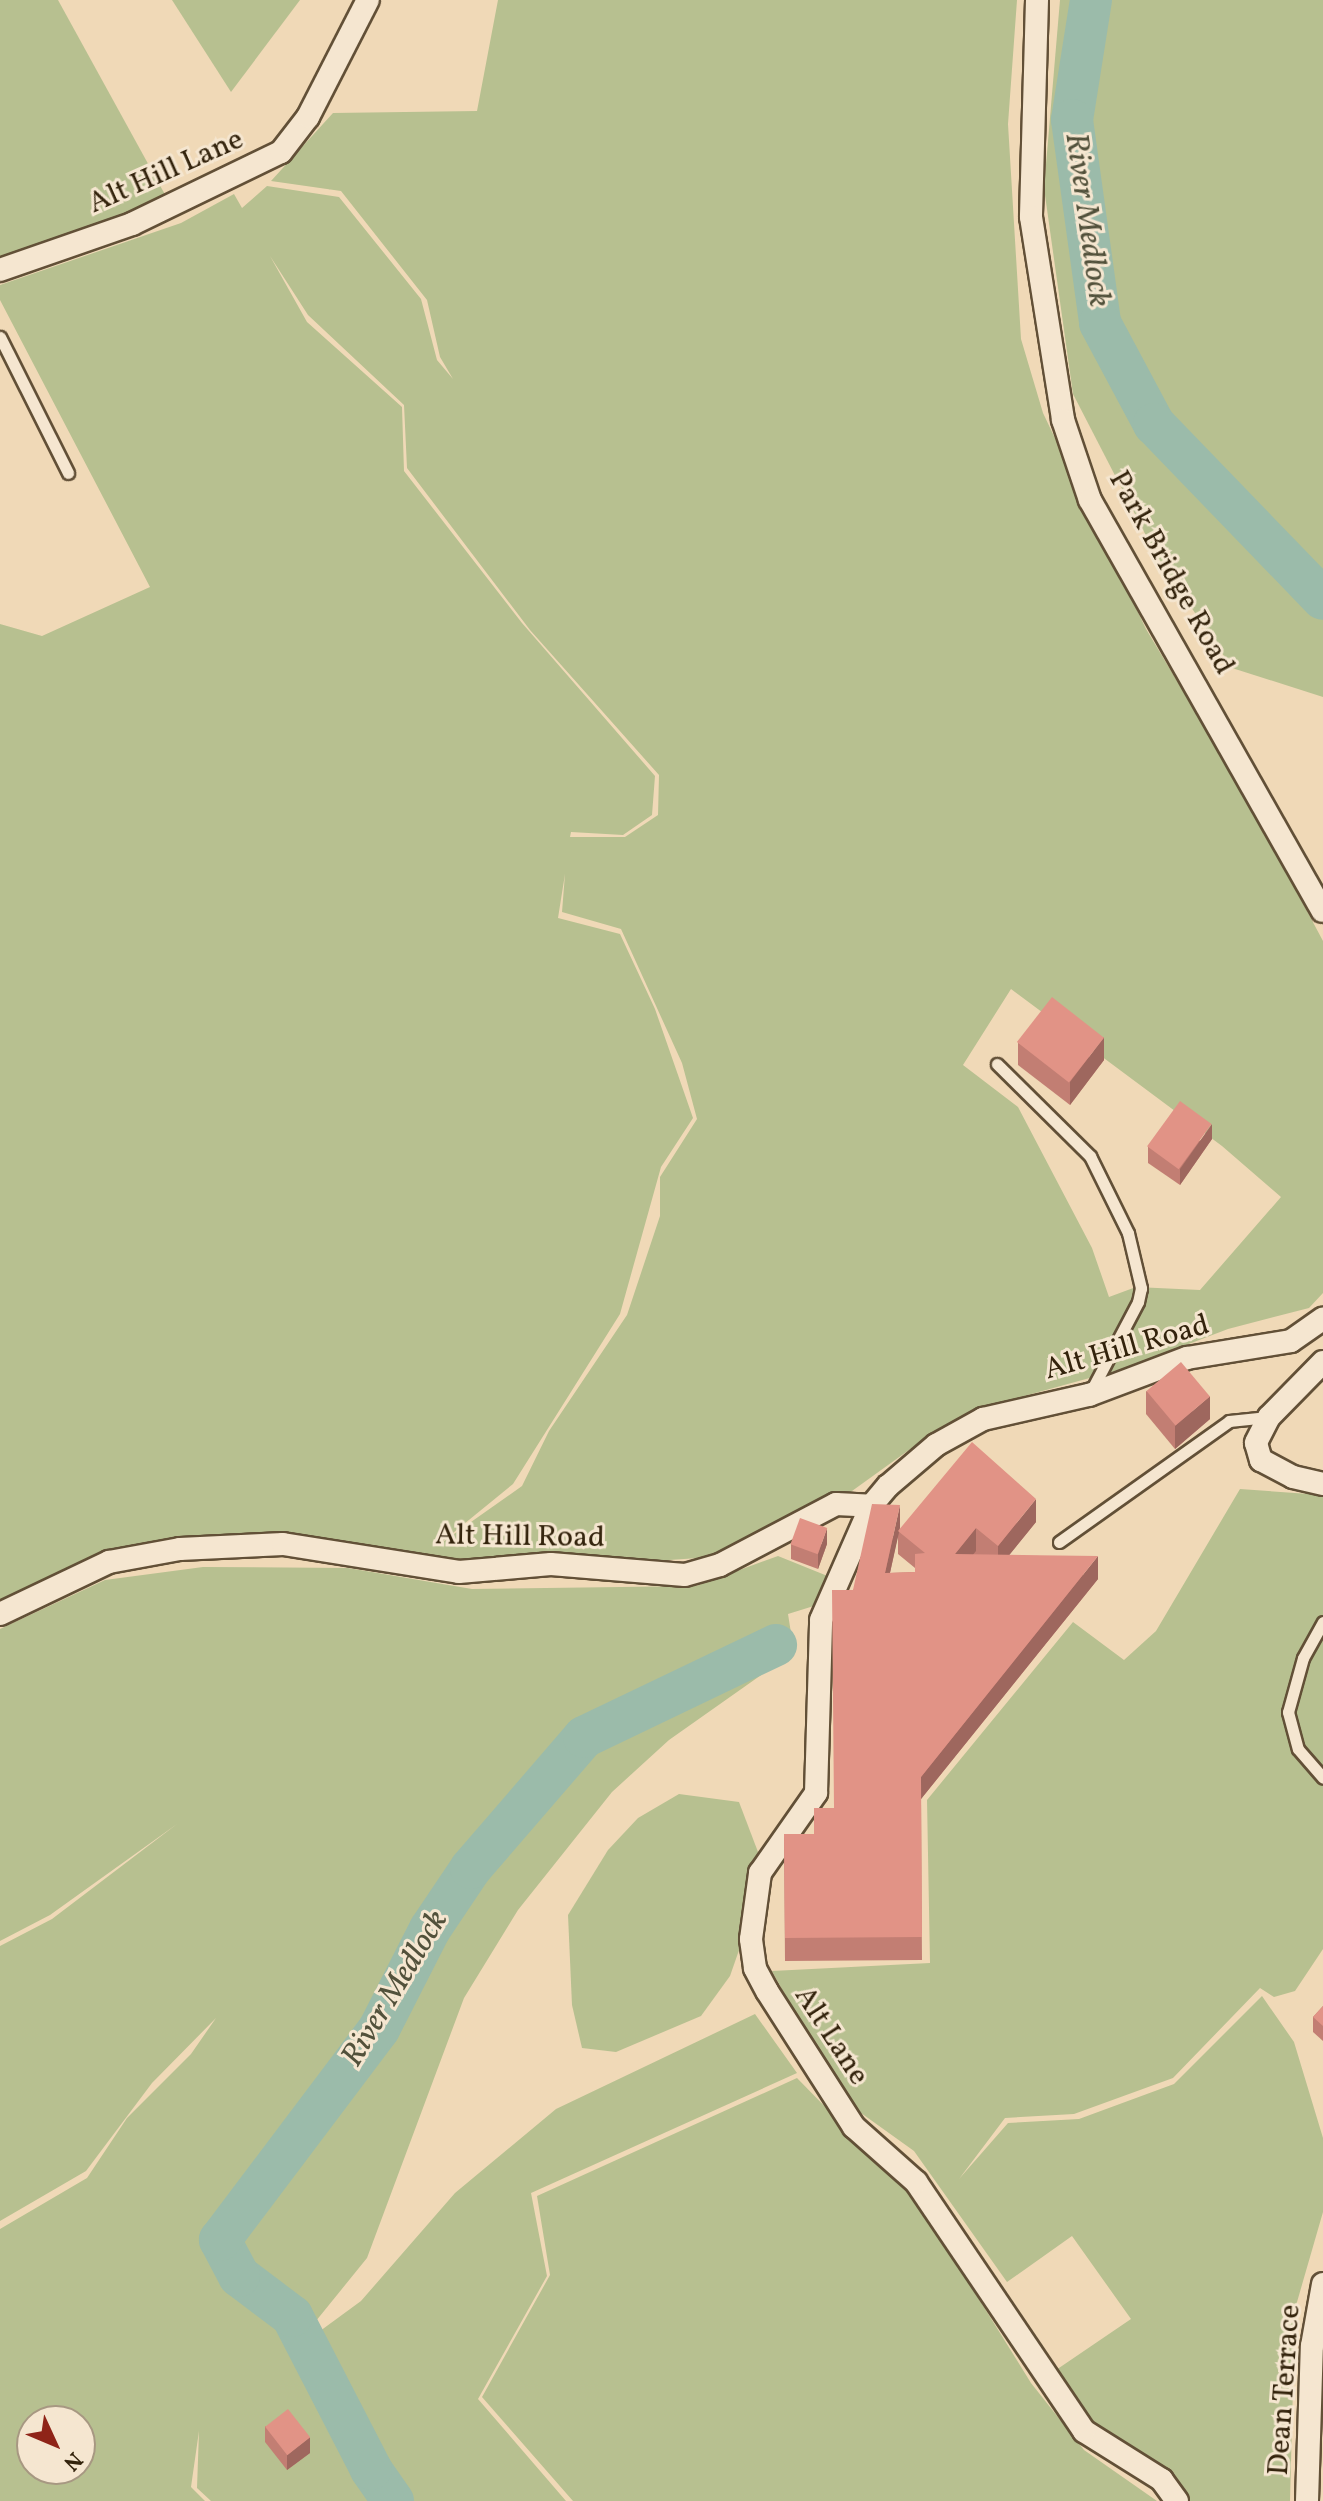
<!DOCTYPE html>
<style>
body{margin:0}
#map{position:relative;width:1323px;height:2501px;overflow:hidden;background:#f0d9b7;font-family:Vollkorn,serif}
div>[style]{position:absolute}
.green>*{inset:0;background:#b7c090}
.river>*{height:42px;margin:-21px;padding:0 21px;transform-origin:21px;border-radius:21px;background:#9bbbaa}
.roads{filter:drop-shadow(2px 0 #625037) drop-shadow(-2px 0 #625037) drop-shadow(0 2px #625037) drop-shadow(0 -2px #625037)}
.service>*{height:11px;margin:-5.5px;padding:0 5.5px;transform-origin:5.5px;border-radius:5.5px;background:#f5e6d0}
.minor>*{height:22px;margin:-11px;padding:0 11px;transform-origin:11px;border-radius:11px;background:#f5e6d0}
.wall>*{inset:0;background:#c27e73}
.shaded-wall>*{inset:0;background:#9e675e}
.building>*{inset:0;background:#e19386;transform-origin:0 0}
span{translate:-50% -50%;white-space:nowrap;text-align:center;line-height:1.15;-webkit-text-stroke:6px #f5e6d0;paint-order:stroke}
.street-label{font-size:30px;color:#33230c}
.water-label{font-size:32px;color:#52513b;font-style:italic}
.north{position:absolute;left:16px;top:2405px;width:80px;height:80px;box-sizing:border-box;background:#f5e6d0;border:2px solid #a79882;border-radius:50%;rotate:134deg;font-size:22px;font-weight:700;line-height:32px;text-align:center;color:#33230c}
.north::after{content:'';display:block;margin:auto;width:28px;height:36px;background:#8f2418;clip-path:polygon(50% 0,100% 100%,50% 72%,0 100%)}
</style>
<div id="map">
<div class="green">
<div style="clip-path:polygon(0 0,58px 0,168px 200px,0 258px)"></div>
<div style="clip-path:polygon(172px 0,300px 0,231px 92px)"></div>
<div style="clip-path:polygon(evenodd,498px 0,1017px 0,1008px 124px,1021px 339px,1043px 413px,1146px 629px,1245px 795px,1323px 941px,1323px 1293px,1309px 1308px,1228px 1329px,1126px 1368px,991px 1405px,927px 1437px,852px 1491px,714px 1557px,654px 1561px,577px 1556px,465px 1564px,238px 1535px,125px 1547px,0 1603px,0 624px,42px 636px,150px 587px,0 300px,0 285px,181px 223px,234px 194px,242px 208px,267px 186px,339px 197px,421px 299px,437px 360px,453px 379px,440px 357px,427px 300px,341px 191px,271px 181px,333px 113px,477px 111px,498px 0,270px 256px,308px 315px,404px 405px,407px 468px,530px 630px,659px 775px,658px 815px,625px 837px,570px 837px,571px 832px,623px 835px,652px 815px,655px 776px,522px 623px,404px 471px,402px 407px,307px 322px,270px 256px,498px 0,565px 874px,562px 912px,621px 929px,682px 1063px,697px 1119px,660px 1177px,660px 1216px,627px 1315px,549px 1431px,522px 1486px,437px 1546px,513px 1484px,620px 1314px,661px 1167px,693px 1118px,655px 1009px,620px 934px,558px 918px,565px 874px,498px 0,1011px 989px,1222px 1146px,1281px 1197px,1200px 1290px,1136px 1287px,1109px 1297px,1092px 1248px,1018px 1107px,963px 1065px,1011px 989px)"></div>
<div style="clip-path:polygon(1060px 0,1323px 0,1323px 697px,1232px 668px,1156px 555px,1073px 394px,1044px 188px)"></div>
<div style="clip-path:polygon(1240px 1489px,1323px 1495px,1323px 1949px,1295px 1991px,1274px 1997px,1260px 1988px,1173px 2078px,1074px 2114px,1005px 2118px,959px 2179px,1008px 2123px,1079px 2119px,1174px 2084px,1262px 1996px,1294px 2042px,1323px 2138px,1323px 2212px,1295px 2309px,1290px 2501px,1189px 2501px,1168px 2475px,1086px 2423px,1056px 2370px,1131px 2319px,1072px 2236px,1007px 2282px,914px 2151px,861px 2113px,816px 2053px,772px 1971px,930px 1963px,927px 1800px,1073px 1622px,1124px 1660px,1156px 1631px)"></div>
<div style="clip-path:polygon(evenodd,778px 1556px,830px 1577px,817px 1605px,788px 1614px,794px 1652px,669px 1740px,612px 1792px,518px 1910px,464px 1998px,367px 2258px,290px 2353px,361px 2301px,455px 2193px,556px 2109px,755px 2014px,797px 2073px,531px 2193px,547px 2276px,478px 2399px,566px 2501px,211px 2501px,197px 2488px,199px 2431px,191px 2487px,205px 2501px,0 2501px,0 2229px,87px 2178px,127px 2118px,191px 2054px,216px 2018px,152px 2083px,86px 2171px,0 2221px,0 1946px,52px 1919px,177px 1824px,50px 1915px,0 1941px,0 1629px,105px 1580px,203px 1567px,348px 1568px,472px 1589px,696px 1586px,778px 1556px,32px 2421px,80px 2421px,80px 2469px,32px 2469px,32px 2421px)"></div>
<div style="clip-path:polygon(679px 1794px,739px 1802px,758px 1852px,745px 1933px,730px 1976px,701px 2016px,616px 2052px,582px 2048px,572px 2005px,568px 1915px,608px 1850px,638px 1818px)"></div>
<div style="clip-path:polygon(797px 2078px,920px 2204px,1031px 2383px,1084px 2450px,1157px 2501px,573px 2501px,482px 2397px,550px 2275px,537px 2196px)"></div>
</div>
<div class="river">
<div style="left:1091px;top:0;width:121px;rotate:99deg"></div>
<div style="left:1072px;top:120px;width:205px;rotate:82.1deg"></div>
<div style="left:1100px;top:323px;width:115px;rotate:61.9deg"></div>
<div style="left:1154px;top:424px;width:243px;rotate:46deg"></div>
<div style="left:393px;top:2501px;width:39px;rotate:-125deg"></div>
<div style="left:371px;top:2469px;width:172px;rotate:-117.3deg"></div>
<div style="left:292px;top:2316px;width:66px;rotate:-143deg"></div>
<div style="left:239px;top:2276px;width:41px;rotate:-117.8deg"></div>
<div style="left:220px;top:2240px;width:264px;rotate:-53deg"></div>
<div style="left:379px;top:2029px;width:112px;rotate:-63deg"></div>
<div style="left:430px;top:1929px;width:73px;rotate:-56.1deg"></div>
<div style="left:471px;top:1868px;width:173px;rotate:-49.2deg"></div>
<div style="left:584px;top:1737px;width:213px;rotate:-25.6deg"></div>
</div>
<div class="roads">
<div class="service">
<div style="left:0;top:337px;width:152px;rotate:63.4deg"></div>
<div style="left:997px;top:1064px;width:131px;rotate:44.7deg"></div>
<div style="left:1090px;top:1156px;width:86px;rotate:63.7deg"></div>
<div style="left:1128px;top:1233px;width:57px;rotate:76.7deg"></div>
<div style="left:1141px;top:1288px;width:14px;rotate:102deg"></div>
<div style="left:1138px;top:1302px;width:101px;rotate:117.8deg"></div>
<div style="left:1059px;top:1542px;width:209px;rotate:-35.4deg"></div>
<div style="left:1229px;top:1421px;width:39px;rotate:-6deg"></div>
<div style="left:1323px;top:1622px;width:41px;rotate:119.1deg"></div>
<div style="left:1303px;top:1658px;width:56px;rotate:105.5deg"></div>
<div style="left:1288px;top:1712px;width:38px;rotate:75deg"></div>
<div style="left:1298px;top:1749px;width:38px;rotate:49deg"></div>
</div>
<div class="minor">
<div style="left:1037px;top:0;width:217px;rotate:91.6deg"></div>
<div style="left:1031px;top:217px;width:206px;rotate:81deg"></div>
<div style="left:1063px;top:420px;width:84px;rotate:71.4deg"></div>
<div style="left:1090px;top:500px;width:472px;rotate:60.5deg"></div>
<div style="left:0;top:270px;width:140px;rotate:-19.2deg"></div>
<div style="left:132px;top:224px;width:165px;rotate:-25.8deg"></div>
<div style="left:281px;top:152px;width:44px;rotate:-52.4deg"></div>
<div style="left:308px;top:117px;width:131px;rotate:-62.9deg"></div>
<div style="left:1323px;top:1362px;width:77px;rotate:134.5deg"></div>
<div style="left:1269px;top:1417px;width:29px;rotate:117deg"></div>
<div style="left:1256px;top:1443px;width:18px;rotate:74deg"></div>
<div style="left:1261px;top:1460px;width:36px;rotate:28deg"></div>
<div style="left:1293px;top:1477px;width:31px;rotate:13deg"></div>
<div style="left:0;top:1614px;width:121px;rotate:-25.5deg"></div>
<div style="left:109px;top:1562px;width:72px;rotate:-10.4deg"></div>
<div style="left:180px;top:1549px;width:103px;rotate:-2.8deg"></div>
<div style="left:283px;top:1544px;width:178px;rotate:9deg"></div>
<div style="left:459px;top:1572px;width:92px;rotate:-5deg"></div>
<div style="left:551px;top:1564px;width:134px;rotate:4.7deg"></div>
<div style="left:685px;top:1575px;width:36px;rotate:-16deg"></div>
<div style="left:720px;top:1565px;width:131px;rotate:-27.7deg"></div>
<div style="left:836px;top:1504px;width:35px;rotate:3deg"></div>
<div style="left:1177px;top:2501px;width:26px;rotate:-126deg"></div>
<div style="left:1162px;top:2480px;width:92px;rotate:-147.9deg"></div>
<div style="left:1084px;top:2431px;width:300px;rotate:-124deg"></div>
<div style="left:916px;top:2182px;width:83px;rotate:-138.4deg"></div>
<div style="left:854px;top:2127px;width:161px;rotate:-122.6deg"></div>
<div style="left:767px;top:1991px;width:26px;rotate:-118deg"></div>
<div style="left:755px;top:1968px;width:29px;rotate:-98deg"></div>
<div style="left:751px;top:1939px;width:67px;rotate:-82.2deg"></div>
<div style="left:760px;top:1873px;width:98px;rotate:-55deg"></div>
<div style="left:816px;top:1793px;width:173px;rotate:-88.3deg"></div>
<div style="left:821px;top:1620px;width:124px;rotate:-66.3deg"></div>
<div style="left:871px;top:1506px;width:26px;rotate:-50deg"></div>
<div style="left:888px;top:1486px;width:63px;rotate:-40.5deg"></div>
<div style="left:936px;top:1445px;width:54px;rotate:-29deg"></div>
<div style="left:983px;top:1419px;width:109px;rotate:-12.8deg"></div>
<div style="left:1089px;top:1395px;width:105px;rotate:-20.7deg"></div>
<div style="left:1187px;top:1358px;width:105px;rotate:-9.3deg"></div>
<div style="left:1291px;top:1341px;width:39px;rotate:-35deg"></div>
<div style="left:1307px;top:2501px;width:155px;rotate:-88.2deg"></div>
<div style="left:1312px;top:2346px;width:63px;rotate:-79.9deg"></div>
</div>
</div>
<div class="wall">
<div style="clip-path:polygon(1018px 1043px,1104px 1060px,1070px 1105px,1018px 1065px)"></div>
<div style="clip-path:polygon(1212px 1139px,1180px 1185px,1148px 1163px,1148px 1147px)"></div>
<div style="clip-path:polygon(1146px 1391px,1210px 1419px,1175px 1449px,1146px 1414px)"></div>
<div style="clip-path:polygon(evenodd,1036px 1522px,1009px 1555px,1098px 1579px,921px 1799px,922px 1960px,785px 1961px,784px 1834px,814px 1834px,834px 1808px,853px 1590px,900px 1528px,899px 1530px,1036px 1522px,898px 1535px,898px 1554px,915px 1568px,915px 1572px,890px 1573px,898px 1535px)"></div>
<div style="clip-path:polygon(791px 1544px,827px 1544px,818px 1569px,791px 1559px)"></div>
<div style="clip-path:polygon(1323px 2006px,1323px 2041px,1313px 2032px,1313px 2017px)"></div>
<div style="clip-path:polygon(265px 2426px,310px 2453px,287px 2470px,265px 2442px)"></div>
</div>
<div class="shaded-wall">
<div style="clip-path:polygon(1104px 1037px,1104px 1060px,1070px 1105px,1070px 1082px)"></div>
<div style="clip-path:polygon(1212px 1124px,1212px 1139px,1180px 1185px,1180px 1169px)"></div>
<div style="clip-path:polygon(1210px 1396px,1210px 1419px,1175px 1449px,1175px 1426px)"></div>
<div style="clip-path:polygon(1036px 1499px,1036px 1522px,998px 1569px,998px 1546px)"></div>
<div style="clip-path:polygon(900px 1505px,900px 1528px,885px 1595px,885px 1573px)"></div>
<div style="clip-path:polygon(827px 1528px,827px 1544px,818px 1569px,818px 1554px)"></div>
<div style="clip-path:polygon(976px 1528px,976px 1551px,955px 1577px,955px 1554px)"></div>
<div style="clip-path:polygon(1098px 1556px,1098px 1579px,921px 1799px,921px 1777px)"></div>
<div style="clip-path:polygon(310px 2437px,310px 2453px,287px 2470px,287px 2455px)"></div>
</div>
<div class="building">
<div style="left:1052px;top:997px;width:66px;height:57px;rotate:38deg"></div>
<div style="left:1180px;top:1101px;width:39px;height:56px;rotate:36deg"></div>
<div style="left:1181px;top:1362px;width:45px;height:45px;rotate:50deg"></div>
<div style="clip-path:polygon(972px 1442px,1036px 1499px,998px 1546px,976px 1528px,955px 1554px,1098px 1556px,921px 1777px,922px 1937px,785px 1938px,784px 1834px,814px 1834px,814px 1808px,834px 1808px,832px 1590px,853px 1590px,872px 1504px,900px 1505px,885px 1573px,915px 1572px,915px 1554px,925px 1553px,898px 1531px)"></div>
<div style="left:800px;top:1518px;width:29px;height:28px;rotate:20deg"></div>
<div style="clip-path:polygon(1323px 2006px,1323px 2026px,1313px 2017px)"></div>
<div style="left:288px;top:2409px;width:36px;height:29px;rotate:52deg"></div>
</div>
<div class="street-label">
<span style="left:166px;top:172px;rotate:-24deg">Alt Hill Lane</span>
<span style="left:1171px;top:573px;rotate:61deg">Park Bridge Road</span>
<span style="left:1127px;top:1348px;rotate:-16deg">Alt Hill Road</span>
<span style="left:520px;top:1537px;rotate:1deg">Alt Hill Road</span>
<span style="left:831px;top:2036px;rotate:57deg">Alt Lane</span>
<span style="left:1285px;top:2390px;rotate:-86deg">Dean Terrace</span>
</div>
<div class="water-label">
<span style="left:1086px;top:220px;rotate:82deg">River Medlock</span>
<span style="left:396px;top:1989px;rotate:-59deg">River Medlock</span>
</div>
<div class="north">N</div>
</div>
